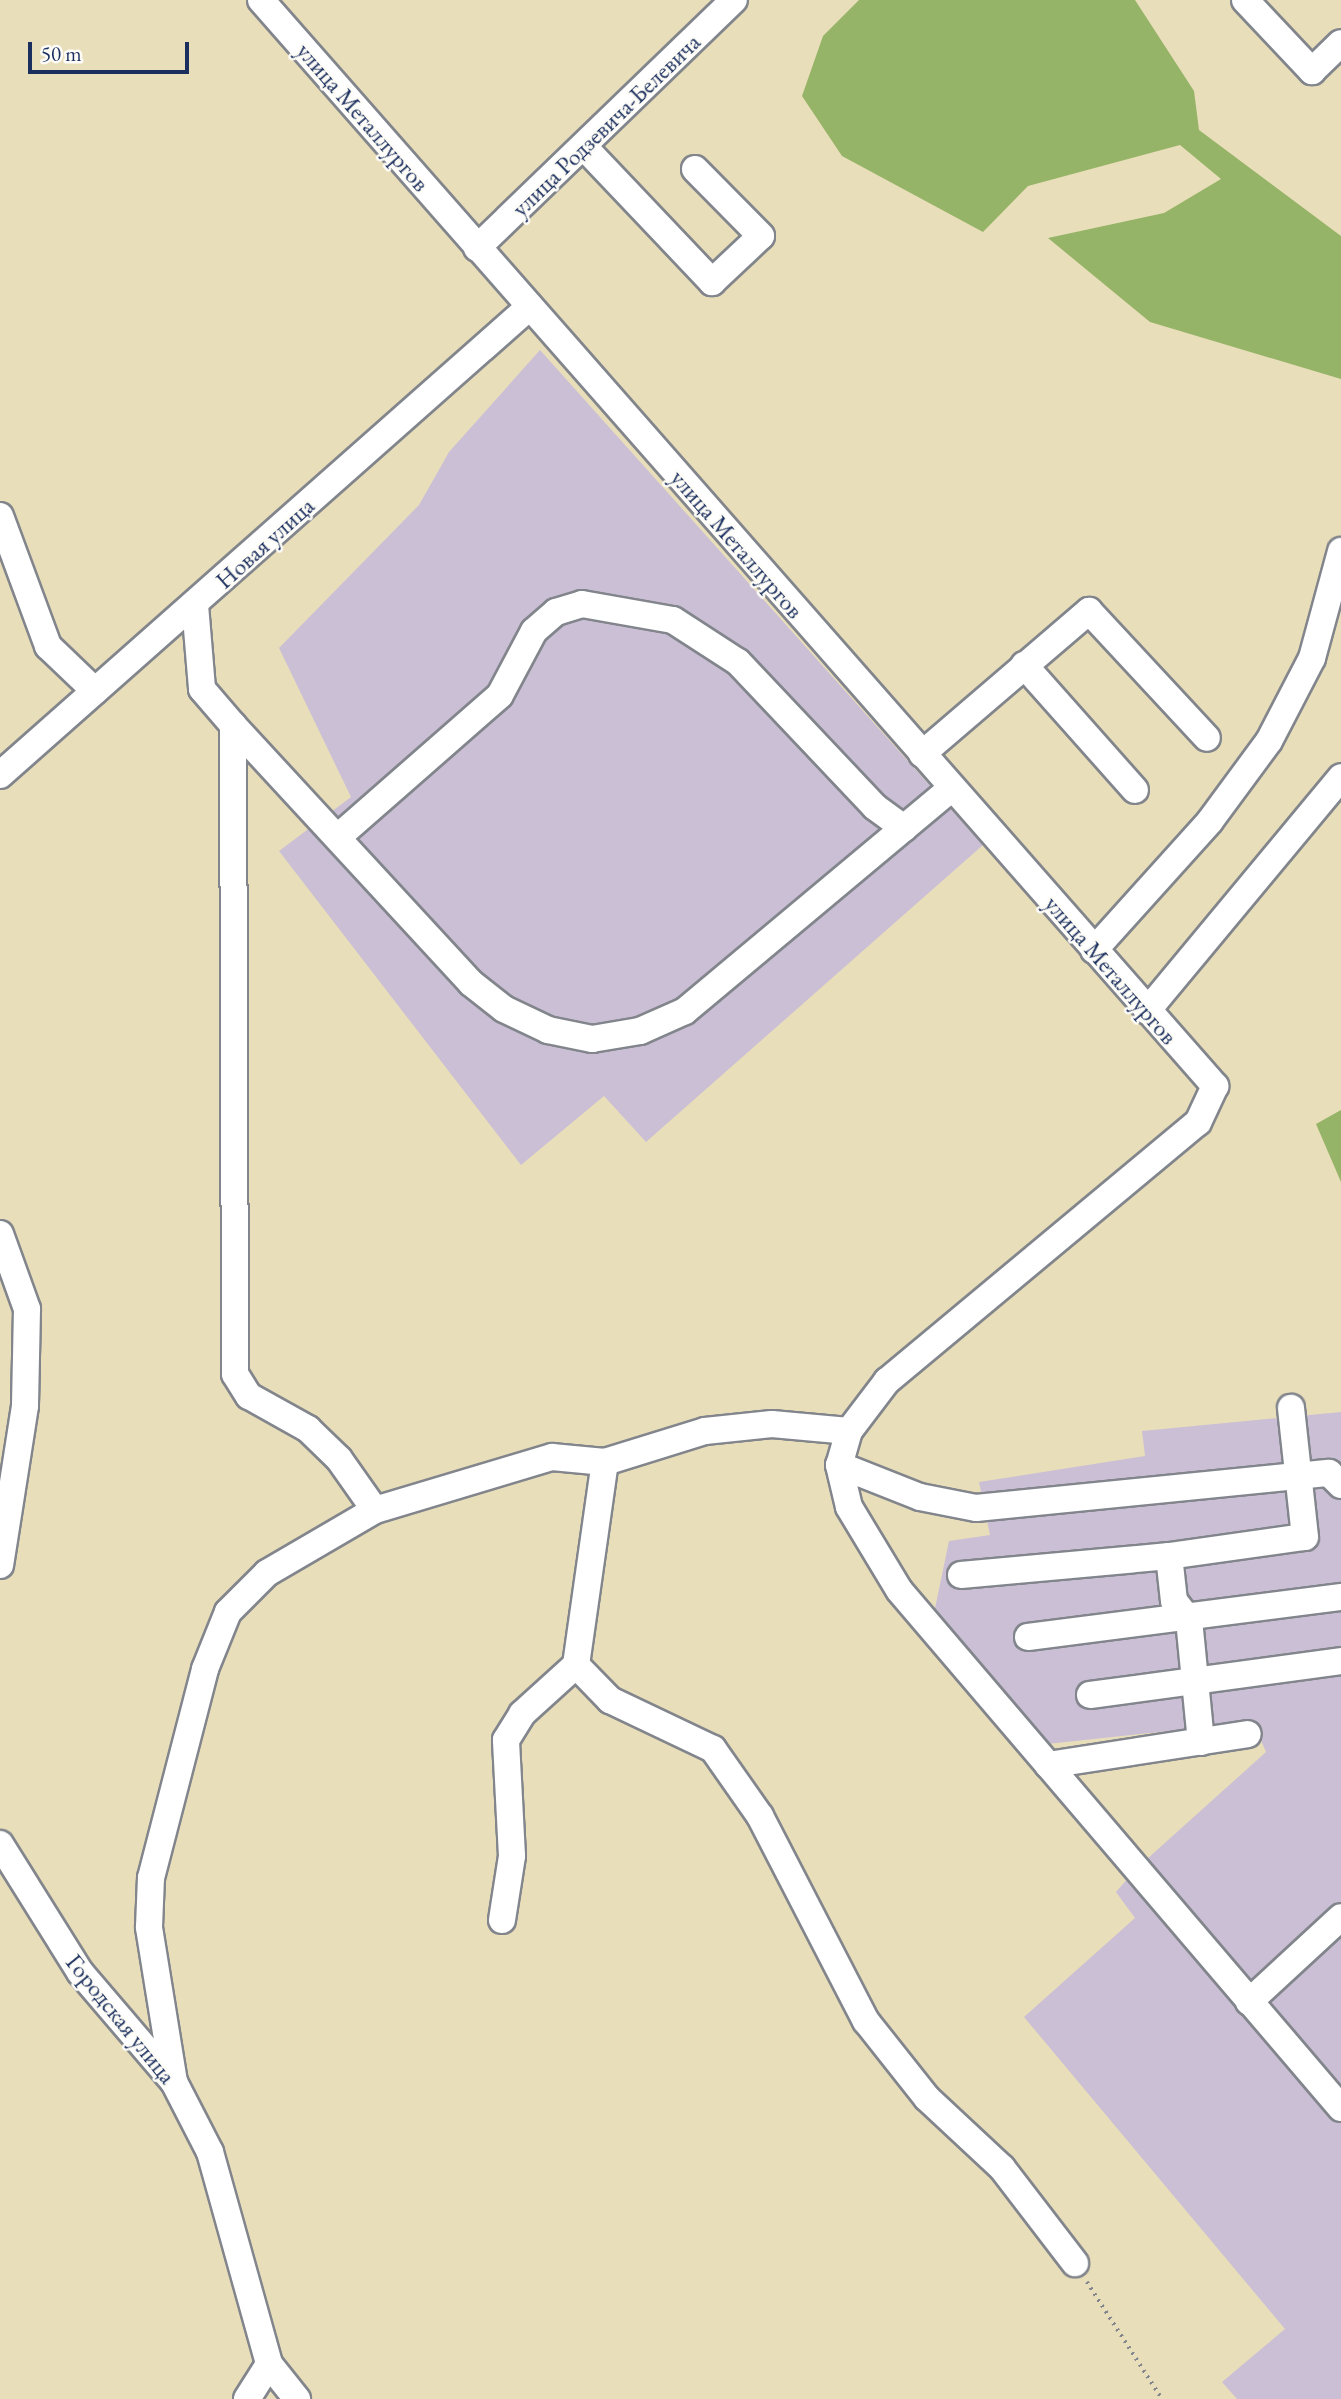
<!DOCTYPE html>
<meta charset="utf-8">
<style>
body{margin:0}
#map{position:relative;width:1341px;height:2399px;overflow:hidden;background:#e9deba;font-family:"EB Garamond",serif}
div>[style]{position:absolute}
.industrial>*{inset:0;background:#cbbfd5}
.forest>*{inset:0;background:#96b467}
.path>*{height:3.5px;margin-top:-1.75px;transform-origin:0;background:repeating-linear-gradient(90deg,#82868c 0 2px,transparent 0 7px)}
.roads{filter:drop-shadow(2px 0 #82868c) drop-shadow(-2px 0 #82868c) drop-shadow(0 2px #82868c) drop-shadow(0 -2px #82868c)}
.minor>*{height:26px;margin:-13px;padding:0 13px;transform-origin:13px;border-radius:13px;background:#fff}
span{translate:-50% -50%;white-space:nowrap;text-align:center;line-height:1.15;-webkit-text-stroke:5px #fdfcf7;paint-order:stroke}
.street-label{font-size:24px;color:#1b2f5e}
.scale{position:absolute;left:28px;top:42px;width:161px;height:32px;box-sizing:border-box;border:4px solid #1b2f5e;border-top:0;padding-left:9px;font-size:21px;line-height:24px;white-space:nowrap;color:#1b2f5e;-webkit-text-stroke:5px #fdfcf7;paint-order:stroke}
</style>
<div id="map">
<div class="industrial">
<div style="clip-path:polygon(540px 350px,983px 845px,646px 1142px,604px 1096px,521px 1165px,279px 851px,351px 797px,279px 648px,419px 505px,449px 452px)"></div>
<div style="clip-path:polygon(1341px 1412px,1341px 2399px,1237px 2399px,1222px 2382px,1285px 2329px,1024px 2017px,1135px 1918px,1116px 1892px,1137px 1868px,1266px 1752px,1253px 1722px,1047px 1744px,934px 1613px,949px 1541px,990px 1535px,979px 1482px,1145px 1456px,1142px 1431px)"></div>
</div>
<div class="forest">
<div style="clip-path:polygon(859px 0,1135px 0,1194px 91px,1199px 130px,1341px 236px,1341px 379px,1150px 322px,1048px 238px,1164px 213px,1221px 179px,1180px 145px,1028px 186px,983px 232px,842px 156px,802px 96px,823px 36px)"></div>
<div style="clip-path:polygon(1341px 1110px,1341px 1182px,1316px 1124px)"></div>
</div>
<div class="path">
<div style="left:1087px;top:2282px;width:139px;rotate:57.3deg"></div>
</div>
<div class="roads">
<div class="minor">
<div style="left:261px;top:0;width:1446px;rotate:48.7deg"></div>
<div style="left:1215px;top:1086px;width:40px;rotate:115deg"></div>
<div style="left:1198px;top:1122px;width:405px;rotate:140.2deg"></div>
<div style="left:887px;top:1381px;width:63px;rotate:127.2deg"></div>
<div style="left:849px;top:1431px;width:35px;rotate:106deg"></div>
<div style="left:839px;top:1465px;width:43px;rotate:76.6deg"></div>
<div style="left:849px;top:1507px;width:97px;rotate:58.9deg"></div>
<div style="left:899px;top:1590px;width:681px;rotate:49.53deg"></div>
<div style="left:1245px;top:0;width:98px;rotate:46.7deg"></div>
<div style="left:1312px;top:71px;width:40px;rotate:-44deg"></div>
<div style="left:585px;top:148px;width:185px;rotate:46.5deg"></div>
<div style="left:712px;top:282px;width:67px;rotate:-43.2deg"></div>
<div style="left:761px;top:236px;width:94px;rotate:-134.6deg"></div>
<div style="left:477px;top:248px;width:357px;rotate:-44deg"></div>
<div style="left:0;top:516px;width:139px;rotate:69.7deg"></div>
<div style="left:48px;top:646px;width:65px;rotate:43.8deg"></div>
<div style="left:195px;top:605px;width:84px;rotate:85.2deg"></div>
<div style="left:202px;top:689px;width:48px;rotate:49.3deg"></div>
<div style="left:233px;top:725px;width:649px;rotate:89.82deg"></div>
<div style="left:235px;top:1374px;width:26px;rotate:58deg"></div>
<div style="left:249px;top:1396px;width:68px;rotate:29.2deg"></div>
<div style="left:308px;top:1429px;width:43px;rotate:44.1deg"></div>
<div style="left:339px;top:1459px;width:62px;rotate:54.8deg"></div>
<div style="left:1024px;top:665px;width:167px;rotate:48.4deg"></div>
<div style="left:233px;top:725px;width:351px;rotate:47.3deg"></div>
<div style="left:471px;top:983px;width:42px;rotate:38.2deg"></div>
<div style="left:504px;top:1009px;width:49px;rotate:25.5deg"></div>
<div style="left:548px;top:1030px;width:45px;rotate:11.6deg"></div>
<div style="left:592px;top:1039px;width:49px;rotate:-9.5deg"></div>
<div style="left:640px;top:1031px;width:49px;rotate:-24deg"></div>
<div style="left:685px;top:1011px;width:348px;rotate:-39.9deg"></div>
<div style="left:922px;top:754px;width:220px;rotate:-40.6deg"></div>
<div style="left:1089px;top:611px;width:173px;rotate:47.1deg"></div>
<div style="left:0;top:775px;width:705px;rotate:-41.49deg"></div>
<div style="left:338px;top:837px;width:215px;rotate:-41.2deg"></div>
<div style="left:500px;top:695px;width:72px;rotate:-62deg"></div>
<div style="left:534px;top:631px;width:29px;rotate:-41deg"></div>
<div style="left:556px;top:612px;width:27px;rotate:-17deg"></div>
<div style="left:582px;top:604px;width:92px;rotate:10deg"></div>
<div style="left:673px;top:620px;width:77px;rotate:32.9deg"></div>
<div style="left:738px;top:662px;width:199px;rotate:46.6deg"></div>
<div style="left:875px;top:807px;width:36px;rotate:36deg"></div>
<div style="left:1094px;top:950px;width:173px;rotate:-48deg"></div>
<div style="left:1210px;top:821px;width:99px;rotate:-53.6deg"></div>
<div style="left:1269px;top:741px;width:93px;rotate:-62.6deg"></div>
<div style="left:1312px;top:658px;width:111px;rotate:-74.8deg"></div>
<div style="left:1147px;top:1011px;width:304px;rotate:-50.3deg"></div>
<div style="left:0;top:1234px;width:80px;rotate:70.2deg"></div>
<div style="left:27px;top:1309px;width:97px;rotate:91.2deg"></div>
<div style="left:25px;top:1406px;width:161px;rotate:98.9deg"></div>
<div style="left:839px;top:1465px;width:87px;rotate:21.6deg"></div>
<div style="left:920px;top:1497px;width:57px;rotate:11.1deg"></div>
<div style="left:976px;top:1508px;width:355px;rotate:-5.7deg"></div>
<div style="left:1329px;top:1473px;width:17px;rotate:45deg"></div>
<div style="left:961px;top:1575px;width:209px;rotate:-5.2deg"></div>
<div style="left:1028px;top:1637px;width:316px;rotate:-7.3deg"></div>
<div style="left:576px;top:1665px;width:49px;rotate:45.8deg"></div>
<div style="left:610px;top:1700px;width:114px;rotate:25.4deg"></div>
<div style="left:713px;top:1749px;width:82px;rotate:55deg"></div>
<div style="left:760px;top:1816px;width:231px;rotate:62.7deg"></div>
<div style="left:866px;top:2021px;width:98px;rotate:51.6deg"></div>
<div style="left:927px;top:2098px;width:103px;rotate:43deg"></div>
<div style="left:1002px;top:2168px;width:120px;rotate:52.5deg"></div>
<div style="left:1090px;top:1695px;width:253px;rotate:-7.7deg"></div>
<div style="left:1201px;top:1742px;width:123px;rotate:-95.6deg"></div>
<div style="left:1189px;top:1620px;width:24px;rotate:-128deg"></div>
<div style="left:1174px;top:1601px;width:45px;rotate:-96.3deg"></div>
<div style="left:1169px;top:1556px;width:137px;rotate:-8deg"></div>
<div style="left:1305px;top:1537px;width:130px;rotate:-96.2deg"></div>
<div style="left:1048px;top:1765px;width:202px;rotate:-8.8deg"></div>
<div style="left:0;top:1844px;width:151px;rotate:58deg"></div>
<div style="left:80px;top:1972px;width:145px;rotate:49.5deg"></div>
<div style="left:174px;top:2082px;width:79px;rotate:62.8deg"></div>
<div style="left:210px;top:2152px;width:220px;rotate:74.4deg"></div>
<div style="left:269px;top:2364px;width:45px;rotate:51.3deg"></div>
<div style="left:502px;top:1920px;width:65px;rotate:-81.1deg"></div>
<div style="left:512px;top:1856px;width:116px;rotate:-93deg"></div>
<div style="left:506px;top:1740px;width:31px;rotate:-58deg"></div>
<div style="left:522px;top:1714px;width:73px;rotate:-42.2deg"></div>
<div style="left:576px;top:1665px;width:205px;rotate:-81.9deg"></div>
<div style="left:1249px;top:2002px;width:125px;rotate:-42.7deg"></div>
<div style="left:174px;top:2082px;width:157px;rotate:-99.2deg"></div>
<div style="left:149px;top:1927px;width:49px;rotate:-87.7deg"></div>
<div style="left:151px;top:1878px;width:216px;rotate:-75.5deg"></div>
<div style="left:205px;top:1669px;width:61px;rotate:-68deg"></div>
<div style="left:228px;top:1612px;width:55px;rotate:-45deg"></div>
<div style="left:267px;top:1573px;width:125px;rotate:-30.3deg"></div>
<div style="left:375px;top:1510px;width:185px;rotate:-16.7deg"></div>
<div style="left:552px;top:1457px;width:53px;rotate:5.4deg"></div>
<div style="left:605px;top:1462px;width:105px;rotate:-17.2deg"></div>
<div style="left:705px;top:1431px;width:67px;rotate:-6deg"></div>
<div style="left:772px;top:1424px;width:77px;rotate:5.2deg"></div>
<div style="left:247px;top:2399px;width:41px;rotate:-57.8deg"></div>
</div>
</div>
<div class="street-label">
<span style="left:363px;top:117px;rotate:49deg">улица Металлургов</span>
<span style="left:606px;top:125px;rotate:-44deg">улица Родзевича-Белевича</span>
<span style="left:265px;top:543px;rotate:-42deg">Новая улица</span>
<span style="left:737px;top:544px;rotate:49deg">улица Металлургов</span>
<span style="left:1111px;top:970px;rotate:49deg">улица Металлургов</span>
<span style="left:121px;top:2019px;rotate:51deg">Городская улица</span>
</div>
<div class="scale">50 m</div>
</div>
